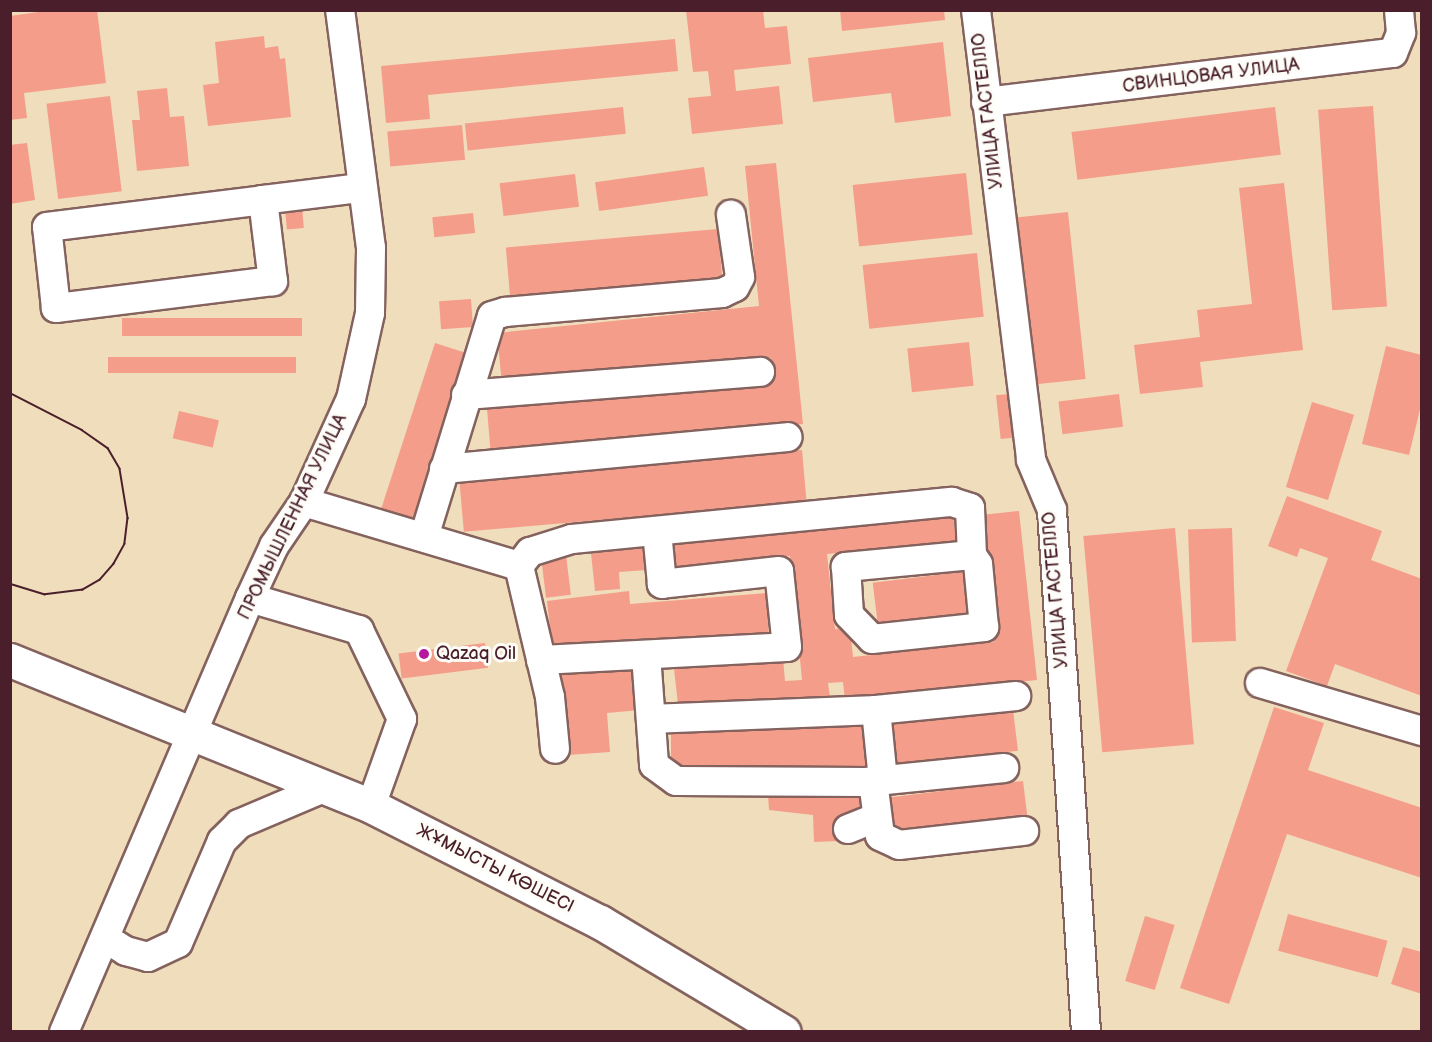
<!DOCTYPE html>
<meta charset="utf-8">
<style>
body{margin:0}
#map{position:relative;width:1432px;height:1042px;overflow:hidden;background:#f0ddbc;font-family:"Balsamiq Sans",sans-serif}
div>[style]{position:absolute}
.building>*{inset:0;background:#f49d8a;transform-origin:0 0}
.roads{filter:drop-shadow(2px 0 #84625e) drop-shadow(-2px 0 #84625e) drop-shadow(0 2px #84625e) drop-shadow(0 -2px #84625e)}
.minor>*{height:28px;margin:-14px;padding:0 14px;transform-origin:14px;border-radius:14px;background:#fff}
.major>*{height:33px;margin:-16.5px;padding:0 16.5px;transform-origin:16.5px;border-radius:16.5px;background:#fff}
.tram>*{height:1.5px;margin:-0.75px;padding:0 0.75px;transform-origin:0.75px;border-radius:0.75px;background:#4a1f2b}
.dots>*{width:16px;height:16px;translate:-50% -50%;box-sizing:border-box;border:3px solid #fdfcf7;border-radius:50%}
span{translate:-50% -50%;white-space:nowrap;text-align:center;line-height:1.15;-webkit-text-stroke:6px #fdfcf7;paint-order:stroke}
.street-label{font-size:18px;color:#4a1f2b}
.poi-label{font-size:18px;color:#4a1f2b}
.left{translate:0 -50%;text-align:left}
.frame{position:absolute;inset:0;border:12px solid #4a1f2b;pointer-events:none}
</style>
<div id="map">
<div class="building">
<div style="clip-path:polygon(53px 10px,97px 10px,106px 83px,24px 93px,27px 118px,10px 120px,10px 16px)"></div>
<div style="clip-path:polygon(686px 10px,763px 10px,765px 28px,787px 26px,791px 64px,734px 70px,736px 91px,779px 86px,783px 124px,692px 134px,688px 98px,711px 96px,708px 71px,693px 72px)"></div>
<div style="clip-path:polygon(840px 10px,944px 10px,945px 20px,842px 31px)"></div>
<div style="clip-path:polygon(264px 36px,265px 48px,278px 46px,280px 59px,285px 58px,291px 117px,208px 126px,203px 85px,219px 83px,215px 42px)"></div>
<div style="clip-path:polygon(675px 39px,678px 71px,428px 95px,430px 119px,386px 123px,381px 66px)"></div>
<div style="clip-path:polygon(943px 42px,951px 116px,895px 123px,891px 93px,813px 102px,808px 58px)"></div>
<div style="clip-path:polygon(167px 88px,170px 117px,184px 116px,189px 166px,137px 171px,132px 120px,140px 120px,137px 91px)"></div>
<div style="left:110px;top:96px;width:96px;height:64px;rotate:83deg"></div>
<div style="left:1373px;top:106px;width:201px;height:55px;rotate:86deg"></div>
<div style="left:623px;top:107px;width:27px;height:159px;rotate:84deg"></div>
<div style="left:1275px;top:107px;width:48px;height:205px;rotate:83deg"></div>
<div style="left:462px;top:125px;width:35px;height:75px;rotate:85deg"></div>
<div style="clip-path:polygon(27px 143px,35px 200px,10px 204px,10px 145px)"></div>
<div style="clip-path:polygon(776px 163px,803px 424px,491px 456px,487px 409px,773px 380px,771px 358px,502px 385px,497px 333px,759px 306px,745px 166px)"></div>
<div style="left:704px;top:167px;width:29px;height:110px;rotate:82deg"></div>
<div style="left:966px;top:173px;width:62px;height:114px;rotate:84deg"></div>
<div style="left:575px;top:174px;width:33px;height:76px;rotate:83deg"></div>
<div style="clip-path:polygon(1284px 183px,1303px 350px,1200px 362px,1203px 387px,1140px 394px,1134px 345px,1200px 337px,1197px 310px,1252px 304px,1239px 188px)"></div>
<div style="left:302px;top:207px;width:21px;height:17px;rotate:85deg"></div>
<div style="left:1068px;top:212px;width:168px;height:52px;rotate:84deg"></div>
<div style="left:473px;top:213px;width:20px;height:41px;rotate:84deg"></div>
<div style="left:718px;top:229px;width:50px;height:213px;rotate:85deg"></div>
<div style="left:977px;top:253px;width:64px;height:115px;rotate:84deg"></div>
<div style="left:471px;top:299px;width:28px;height:32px;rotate:86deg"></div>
<div style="left:302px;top:318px;width:18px;height:180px;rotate:90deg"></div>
<div style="left:969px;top:342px;width:44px;height:62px;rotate:84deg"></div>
<div style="left:435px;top:343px;width:36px;height:182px;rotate:18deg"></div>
<div style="clip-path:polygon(1386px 346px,1422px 355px,1422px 401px,1409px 455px,1362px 444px)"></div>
<div style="left:296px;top:357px;width:16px;height:188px;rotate:90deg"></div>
<div style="left:1009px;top:394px;width:44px;height:13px;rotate:84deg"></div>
<div style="left:1119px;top:394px;width:33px;height:61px;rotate:83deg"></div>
<div style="left:1312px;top:402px;width:44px;height:89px;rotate:17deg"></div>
<div style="left:179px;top:411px;width:41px;height:28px;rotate:13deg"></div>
<div style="left:802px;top:450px;width:52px;height:344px;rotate:85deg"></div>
<div style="clip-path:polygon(1287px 496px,1382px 531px,1371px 560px,1422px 579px,1422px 696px,1335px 664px,1327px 686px,1286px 671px,1328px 558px,1300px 548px,1297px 557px,1268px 546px)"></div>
<div style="clip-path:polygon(1019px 511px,1037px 680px,845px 700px,843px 682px,828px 683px,830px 697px,679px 713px,674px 669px,783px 658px,785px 681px,802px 680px,790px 556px,674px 568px,671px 543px,953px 514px,956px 541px,827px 554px,835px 629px,850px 628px,853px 657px,994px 642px,981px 515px)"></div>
<div style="left:1175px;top:528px;width:217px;height:92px;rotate:85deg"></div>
<div style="left:1232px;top:528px;width:113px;height:44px;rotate:88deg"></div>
<div style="clip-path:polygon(645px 548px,647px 570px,619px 572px,620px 589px,595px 591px,591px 553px)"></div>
<div style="left:566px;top:555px;width:40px;height:25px;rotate:83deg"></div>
<div style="left:968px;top:571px;width:41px;height:96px;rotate:83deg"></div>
<div style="clip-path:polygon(629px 591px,630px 604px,766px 593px,769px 636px,552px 646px,547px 601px)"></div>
<div style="left:485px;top:643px;width:25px;height:87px;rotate:83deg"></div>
<div style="clip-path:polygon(636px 665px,640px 710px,607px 713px,610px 752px,568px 755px,561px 671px)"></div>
<div style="clip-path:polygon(1274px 707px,1324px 723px,1308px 770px,1422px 808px,1422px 878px,1287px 834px,1229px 1004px,1180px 988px)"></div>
<div style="left:1013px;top:710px;width:41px;height:128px;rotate:83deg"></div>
<div style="left:866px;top:727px;width:44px;height:195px;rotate:90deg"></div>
<div style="left:1023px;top:781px;width:39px;height:135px;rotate:83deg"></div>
<div style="clip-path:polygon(768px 794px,796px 797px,864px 794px,865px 814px,838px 815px,839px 841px,814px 842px,813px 815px,769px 810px)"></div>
<div style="left:1288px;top:914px;width:103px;height:38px;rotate:15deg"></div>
<div style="left:1145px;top:916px;width:31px;height:68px;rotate:17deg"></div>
<div style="clip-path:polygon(1403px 947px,1422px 952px,1422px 994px,1391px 984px)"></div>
</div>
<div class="roads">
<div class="minor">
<div style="left:976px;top:10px;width:453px;rotate:83deg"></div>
<div style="left:1031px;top:460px;width:54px;rotate:67.2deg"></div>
<div style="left:1052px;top:510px;width:523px;rotate:86.27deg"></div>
<div style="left:986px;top:102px;width:410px;rotate:-6.9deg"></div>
<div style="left:1393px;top:53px;width:22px;rotate:-68deg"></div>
<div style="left:1401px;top:33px;width:23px;rotate:-95deg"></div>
<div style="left:263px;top:200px;width:82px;rotate:83deg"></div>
<div style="left:273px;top:281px;width:219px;rotate:172.9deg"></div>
<div style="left:56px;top:308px;width:81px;rotate:-96.3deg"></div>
<div style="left:47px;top:227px;width:218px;rotate:-7.1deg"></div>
<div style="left:263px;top:200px;width:99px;rotate:-7deg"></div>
<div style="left:466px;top:395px;width:295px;rotate:-4.5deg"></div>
<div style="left:444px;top:469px;width:345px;rotate:-5.3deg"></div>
<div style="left:304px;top:502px;width:224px;rotate:16.6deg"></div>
<div style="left:519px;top:566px;width:135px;rotate:76.7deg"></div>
<div style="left:550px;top:697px;width:52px;rotate:84.5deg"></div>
<div style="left:424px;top:537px;width:231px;rotate:-72.9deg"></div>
<div style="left:492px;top:316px;width:14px;rotate:-17deg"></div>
<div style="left:505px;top:312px;width:218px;rotate:-5deg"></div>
<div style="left:722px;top:293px;width:14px;rotate:-25deg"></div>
<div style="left:735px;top:287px;width:11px;rotate:-63deg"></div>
<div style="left:740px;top:277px;width:63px;rotate:-98.3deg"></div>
<div style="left:519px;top:566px;width:18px;rotate:-52deg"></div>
<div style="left:530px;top:552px;width:44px;rotate:-17.2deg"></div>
<div style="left:572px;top:539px;width:382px;rotate:-5.6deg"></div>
<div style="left:952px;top:502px;width:19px;rotate:18deg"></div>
<div style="left:970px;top:508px;width:47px;rotate:87.6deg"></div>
<div style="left:972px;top:555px;width:127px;rotate:174.6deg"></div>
<div style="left:846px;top:567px;width:48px;rotate:86.4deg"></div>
<div style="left:849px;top:615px;width:33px;rotate:46deg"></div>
<div style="left:872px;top:639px;width:113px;rotate:-6.1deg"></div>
<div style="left:984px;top:627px;width:63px;rotate:-95.4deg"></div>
<div style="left:978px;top:564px;width:11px;rotate:-124deg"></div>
<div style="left:250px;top:598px;width:114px;rotate:16.4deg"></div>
<div style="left:359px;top:630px;width:99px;rotate:64.2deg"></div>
<div style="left:402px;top:719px;width:92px;rotate:109.6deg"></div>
<div style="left:646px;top:655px;width:110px;rotate:85.8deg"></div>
<div style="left:654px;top:765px;width:27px;rotate:36deg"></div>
<div style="left:676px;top:781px;width:190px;rotate:0.3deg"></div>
<div style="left:866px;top:782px;width:139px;rotate:-5.8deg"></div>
<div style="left:541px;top:660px;width:246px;rotate:-3deg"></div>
<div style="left:787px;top:647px;width:76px;rotate:-96deg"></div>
<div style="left:779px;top:571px;width:118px;rotate:173.7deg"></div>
<div style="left:662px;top:584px;width:53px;rotate:-95.4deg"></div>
<div style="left:1260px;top:683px;width:169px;rotate:16.5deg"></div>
<div style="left:876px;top:710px;width:141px;rotate:-5.7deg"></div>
<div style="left:651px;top:719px;width:225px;rotate:-2.3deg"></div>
<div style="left:876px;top:710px;width:70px;rotate:84.3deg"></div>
<div style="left:873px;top:781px;width:55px;rotate:82.7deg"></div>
<div style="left:880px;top:836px;width:21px;rotate:25deg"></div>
<div style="left:899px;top:845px;width:126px;rotate:-6.4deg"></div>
<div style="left:848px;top:829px;width:31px;rotate:-22deg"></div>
<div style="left:105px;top:938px;width:25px;rotate:32deg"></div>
<div style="left:126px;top:951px;width:23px;rotate:15deg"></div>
<div style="left:148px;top:957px;width:33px;rotate:-25deg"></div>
<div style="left:178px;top:943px;width:111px;rotate:-66.7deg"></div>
<div style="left:222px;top:841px;width:24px;rotate:-45deg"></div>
<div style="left:239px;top:824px;width:95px;rotate:-23deg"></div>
<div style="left:64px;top:1032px;width:472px;rotate:-66.8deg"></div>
<div style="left:250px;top:598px;width:57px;rotate:-65.2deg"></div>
<div style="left:274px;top:546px;width:53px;rotate:-55.7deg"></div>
<div style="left:304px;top:502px;width:113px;rotate:-65.5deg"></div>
<div style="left:351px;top:399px;width:88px;rotate:-77.5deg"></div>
<div style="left:370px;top:313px;width:65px;rotate:-89.1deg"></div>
<div style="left:371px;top:248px;width:240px;rotate:-97.4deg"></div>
</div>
<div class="major">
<div style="left:10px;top:660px;width:389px;rotate:22deg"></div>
<div style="left:371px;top:806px;width:257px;rotate:26.9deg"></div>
<div style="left:600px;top:922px;width:214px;rotate:30.9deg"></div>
</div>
</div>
<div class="tram">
<div style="left:10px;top:393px;width:81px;rotate:27.2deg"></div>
<div style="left:82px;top:430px;width:32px;rotate:35deg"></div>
<div style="left:108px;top:448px;width:24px;rotate:60deg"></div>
<div style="left:120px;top:469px;width:50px;rotate:80.7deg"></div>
<div style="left:128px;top:518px;width:26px;rotate:97deg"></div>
<div style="left:125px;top:544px;width:23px;rotate:119deg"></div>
<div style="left:114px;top:564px;width:21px;rotate:131deg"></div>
<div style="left:100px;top:580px;width:20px;rotate:150deg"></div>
<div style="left:83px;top:590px;width:38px;rotate:173deg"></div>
<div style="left:45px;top:595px;width:37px;rotate:-163deg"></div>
</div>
<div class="dots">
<div style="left:424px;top:654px;background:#b5179e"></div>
</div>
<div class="street-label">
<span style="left:1211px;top:76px;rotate:-7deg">СВИНЦОВАЯ УЛИЦА</span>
<span style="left:988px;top:111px;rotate:-97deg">УЛИЦА ГАСТЕЛЛО</span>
<span style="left:293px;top:517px;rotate:-64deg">ПРОМЫШЛЕННАЯ УЛИЦА</span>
<span style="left:1056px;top:590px;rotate:-95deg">УЛИЦА ГАСТЕЛЛО</span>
<span style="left:495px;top:869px;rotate:27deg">ЖҰМЫСТЫ КӨШЕСІ</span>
</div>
<div class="poi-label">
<span class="left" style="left:436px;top:654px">Qazaq Oil</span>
</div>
<div class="frame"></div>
</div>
